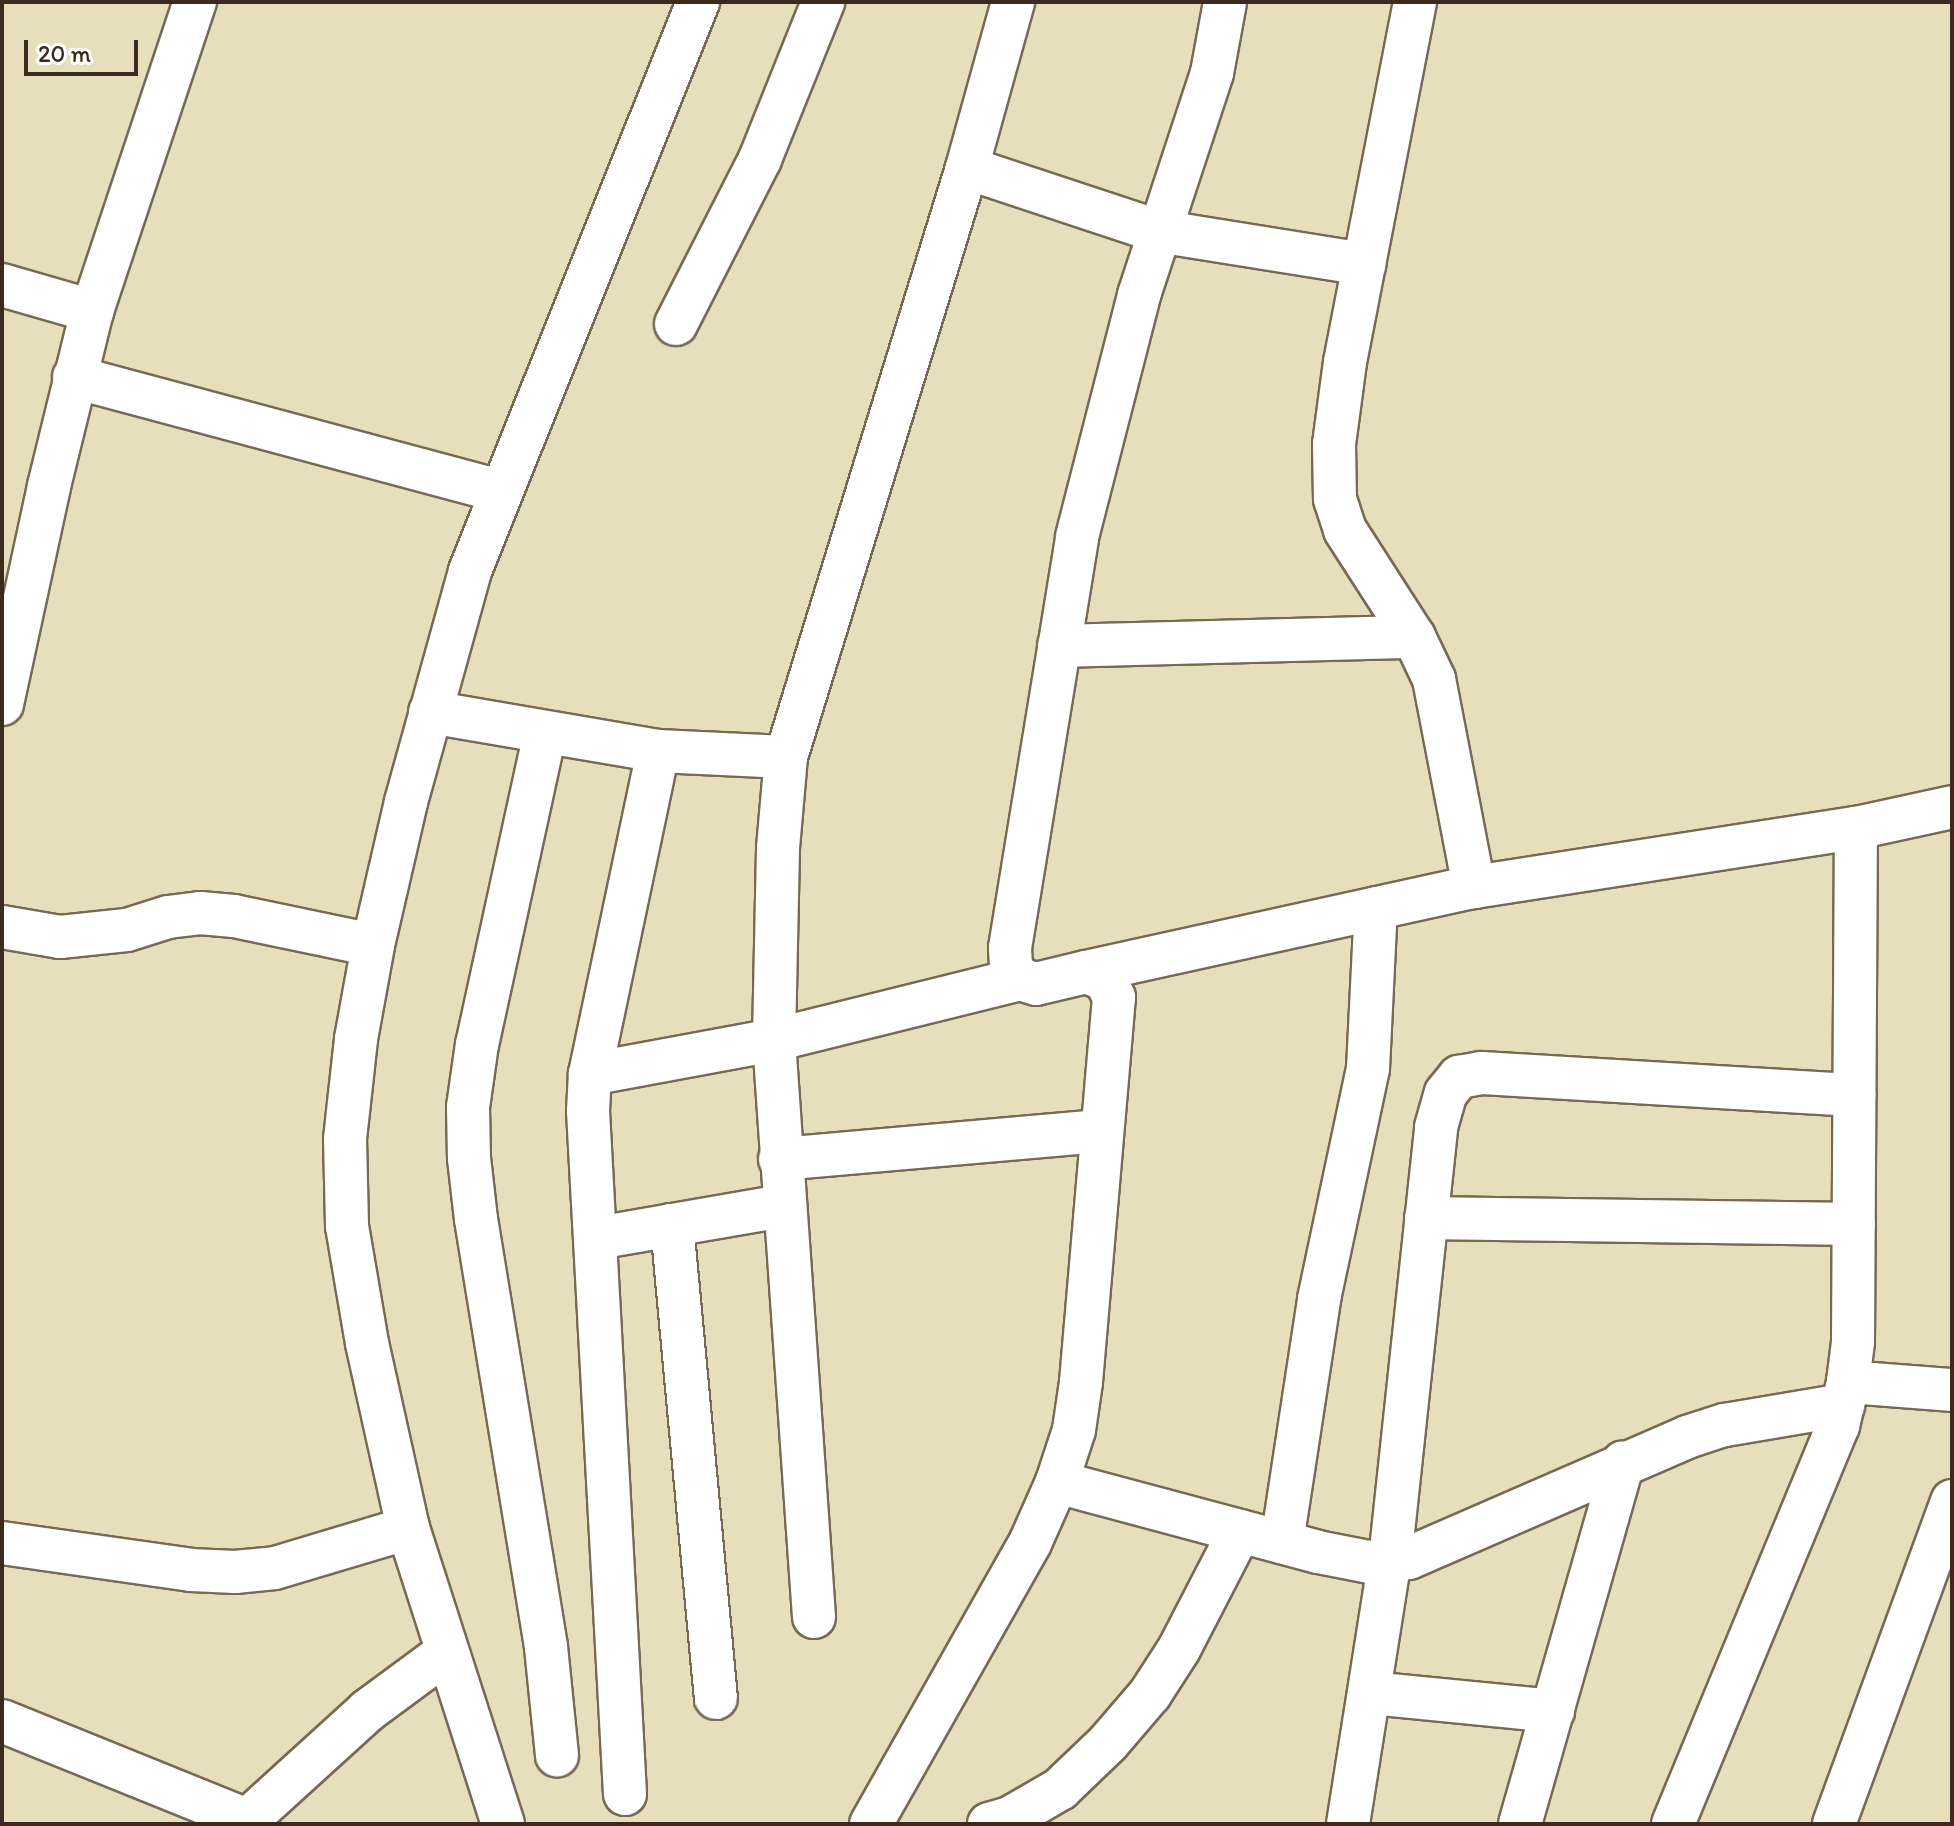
<!DOCTYPE html>
<style>
body{margin:0}
#map{position:relative;width:1954px;height:1826px;overflow:hidden;background:#e7dfbb;font-family:Itim,sans-serif}
div>[style]{position:absolute}
.roads{filter:drop-shadow(2px 0 #776955) drop-shadow(-2px 0 #776955) drop-shadow(0 2px #776955) drop-shadow(0 -2px #776955)}
.minor>*{height:42px;margin:-21px;padding:0 21px;transform-origin:21px;border-radius:21px;background:#fff}
span{translate:-50% -50%;white-space:nowrap;text-align:center;line-height:1.15;-webkit-text-stroke:7px #fff;paint-order:stroke}
.frame{position:absolute;inset:0;border:4px solid #3b2a1e;pointer-events:none}
.scale{position:absolute;left:24px;top:40px;width:114px;height:36px;box-sizing:border-box;border:4px solid #3b2a1e;border-top:0;padding-left:10px;font-size:24px;line-height:28px;white-space:nowrap;color:#3b2a1e;-webkit-text-stroke:6px #fff;paint-order:stroke}
</style>
<div id="map">
<div class="roads">
<div class="minor">
<div style="left:1415px;top:2px;width:367px;rotate:101deg"></div>
<div style="left:1345px;top:362px;width:83px;rotate:97.6deg"></div>
<div style="left:1334px;top:444px;width:55px;rotate:89deg"></div>
<div style="left:1335px;top:499px;width:33px;rotate:72deg"></div>
<div style="left:1345px;top:530px;width:127px;rotate:57.2deg"></div>
<div style="left:1414px;top:637px;width:47px;rotate:64.5deg"></div>
<div style="left:1434px;top:679px;width:212px;rotate:79.1deg"></div>
<div style="left:967px;top:168px;width:201px;rotate:18.3deg"></div>
<div style="left:1158px;top:231px;width:209px;rotate:9.1deg"></div>
<div style="left:2px;top:285px;width:94px;rotate:16.1deg"></div>
<div style="left:676px;top:324px;width:185px;rotate:-63deg"></div>
<div style="left:760px;top:159px;width:169px;rotate:-68.1deg"></div>
<div style="left:74px;top:377px;width:441px;rotate:15deg"></div>
<div style="left:1059px;top:646px;width:355px;rotate:-1.5deg"></div>
<div style="left:2px;top:704px;width:223px;rotate:-77.8deg"></div>
<div style="left:49px;top:486px;width:180px;rotate:-76.2deg"></div>
<div style="left:92px;top:311px;width:326px;rotate:-71.6deg"></div>
<div style="left:430px;top:712px;width:231px;rotate:9.7deg"></div>
<div style="left:658px;top:751px;width:128px;rotate:2.7deg"></div>
<div style="left:545px;top:733px;width:318px;rotate:102.3deg"></div>
<div style="left:477px;top:1044px;width:64px;rotate:98.1deg"></div>
<div style="left:468px;top:1107px;width:51px;rotate:88.9deg"></div>
<div style="left:469px;top:1158px;width:61px;rotate:83.5deg"></div>
<div style="left:476px;top:1219px;width:434px;rotate:80.7deg"></div>
<div style="left:546px;top:1647px;width:109px;rotate:84.2deg"></div>
<div style="left:2px;top:927px;width:59px;rotate:9.8deg"></div>
<div style="left:60px;top:937px;width:67px;rotate:-6deg"></div>
<div style="left:127px;top:930px;width:43px;rotate:-17.6deg"></div>
<div style="left:168px;top:917px;width:32px;rotate:-7deg"></div>
<div style="left:200px;top:913px;width:34px;rotate:5deg"></div>
<div style="left:234px;top:916px;width:142px;rotate:11.8deg"></div>
<div style="left:1086px;top:972px;width:397px;rotate:-12.4deg"></div>
<div style="left:1474px;top:887px;width:387px;rotate:-8.8deg"></div>
<div style="left:1856px;top:828px;width:98px;rotate:-12.3deg"></div>
<div style="left:590px;top:1074px;width:187px;rotate:-10.5deg"></div>
<div style="left:774px;top:1040px;width:253px;rotate:-13.9deg"></div>
<div style="left:780px;top:1159px;width:323px;rotate:-5deg"></div>
<div style="left:1426px;top:1218px;width:428px;rotate:0.8deg"></div>
<div style="left:672px;top:1225px;width:475px;rotate:84.7deg"></div>
<div style="left:597px;top:1238px;width:189px;rotate:-9.8deg"></div>
<div style="left:1848px;top:1382px;width:104px;rotate:4.4deg"></div>
<div style="left:1057px;top:1482px;width:270px;rotate:15deg"></div>
<div style="left:1318px;top:1552px;width:52px;rotate:11.1deg"></div>
<div style="left:1369px;top:1562px;width:40px;rotate:-5.7deg"></div>
<div style="left:1409px;top:1558px;width:303px;rotate:-23.5deg"></div>
<div style="left:1687px;top:1437px;width:40px;rotate:-18deg"></div>
<div style="left:1725px;top:1425px;width:120px;rotate:-9.6deg"></div>
<div style="left:1282px;top:1542px;width:246px;rotate:-81.3deg"></div>
<div style="left:1319px;top:1299px;width:235px;rotate:-78deg"></div>
<div style="left:1368px;top:1069px;width:161px;rotate:-87.2deg"></div>
<div style="left:2px;top:1543px;width:191px;rotate:8.1deg"></div>
<div style="left:191px;top:1570px;width:44px;rotate:2.6deg"></div>
<div style="left:235px;top:1572px;width:40px;rotate:-5.7deg"></div>
<div style="left:275px;top:1568px;width:139px;rotate:-16.7deg"></div>
<div style="left:814px;top:1617px;width:578px;rotate:-93.97deg"></div>
<div style="left:774px;top:1040px;width:192px;rotate:-88.8deg"></div>
<div style="left:778px;top:848px;width:91px;rotate:-85deg"></div>
<div style="left:786px;top:757px;width:616px;rotate:-72.92deg"></div>
<div style="left:967px;top:168px;width:172px;rotate:-74.5deg"></div>
<div style="left:1370px;top:1693px;width:184px;rotate:5.6deg"></div>
<div style="left:2px;top:1721px;width:264px;rotate:22deg"></div>
<div style="left:625px;top:1794px;width:684px;rotate:-93.1deg"></div>
<div style="left:588px;top:1111px;width:37px;rotate:-87deg"></div>
<div style="left:590px;top:1074px;width:330px;rotate:-78.1deg"></div>
<div style="left:243px;top:1824px;width:168px;rotate:-42.3deg"></div>
<div style="left:367px;top:1711px;width:99px;rotate:-36.4deg"></div>
<div style="left:503px;top:1824px;width:311px;rotate:-107.8deg"></div>
<div style="left:408px;top:1528px;width:189px;rotate:-102.5deg"></div>
<div style="left:367px;top:1343px;width:119px;rotate:-99.7deg"></div>
<div style="left:347px;top:1226px;width:87px;rotate:-91.3deg"></div>
<div style="left:345px;top:1139px;width:101px;rotate:-83.7deg"></div>
<div style="left:356px;top:1039px;width:96px;rotate:-79.7deg"></div>
<div style="left:373px;top:945px;width:147px;rotate:-77deg"></div>
<div style="left:406px;top:802px;width:240px;rotate:-74.5deg"></div>
<div style="left:470px;top:571px;width:613px;rotate:-68.16deg"></div>
<div style="left:871px;top:1824px;width:323px;rotate:-60.5deg"></div>
<div style="left:1030px;top:1543px;width:67px;rotate:-66.1deg"></div>
<div style="left:1057px;top:1482px;width:55px;rotate:-71.9deg"></div>
<div style="left:1074px;top:1430px;width:49px;rotate:-81.7deg"></div>
<div style="left:1081px;top:1382px;width:386px;rotate:-85.1deg"></div>
<div style="left:1114px;top:997px;width:20px;rotate:-117deg"></div>
<div style="left:1105px;top:979px;width:20px;rotate:-160deg"></div>
<div style="left:1086px;top:972px;width:51px;rotate:166.5deg"></div>
<div style="left:1036px;top:984px;width:17px;rotate:-163deg"></div>
<div style="left:1020px;top:979px;width:15px;rotate:-127deg"></div>
<div style="left:1011px;top:967px;width:19px;rotate:-93deg"></div>
<div style="left:1010px;top:948px;width:416px;rotate:-80.7deg"></div>
<div style="left:1077px;top:537px;width:250px;rotate:-75.6deg"></div>
<div style="left:1139px;top:295px;width:234px;rotate:-71.8deg"></div>
<div style="left:1212px;top:73px;width:72px;rotate:-79.6deg"></div>
<div style="left:989px;top:1824px;width:22px;rotate:-16deg"></div>
<div style="left:1010px;top:1818px;width:58px;rotate:-30.1deg"></div>
<div style="left:1060px;top:1789px;width:66px;rotate:-43.8deg"></div>
<div style="left:1108px;top:1743px;width:65px;rotate:-49.4deg"></div>
<div style="left:1150px;top:1694px;width:54px;rotate:-57.2deg"></div>
<div style="left:1179px;top:1649px;width:133px;rotate:-62.7deg"></div>
<div style="left:1348px;top:1824px;width:267px;rotate:-81deg"></div>
<div style="left:1390px;top:1560px;width:435px;rotate:-83.9deg"></div>
<div style="left:1436px;top:1127px;width:35px;rotate:-74deg"></div>
<div style="left:1446px;top:1093px;width:21px;rotate:-51deg"></div>
<div style="left:1459px;top:1077px;width:23px;rotate:-10deg"></div>
<div style="left:1482px;top:1073px;width:373px;rotate:3.4deg"></div>
<div style="left:1520px;top:1824px;width:376px;rotate:-74.1deg"></div>
<div style="left:1673px;top:1824px;width:431px;rotate:-67.5deg"></div>
<div style="left:1838px;top:1426px;width:45px;rotate:-77.2deg"></div>
<div style="left:1848px;top:1382px;width:40px;rotate:-82.9deg"></div>
<div style="left:1853px;top:1342px;width:514px;rotate:-89.67deg"></div>
<div style="left:1834px;top:1824px;width:344px;rotate:-69.9deg"></div>
</div>
</div>
<div class="frame"></div>
<div class="scale">20 m</div>
</div>
